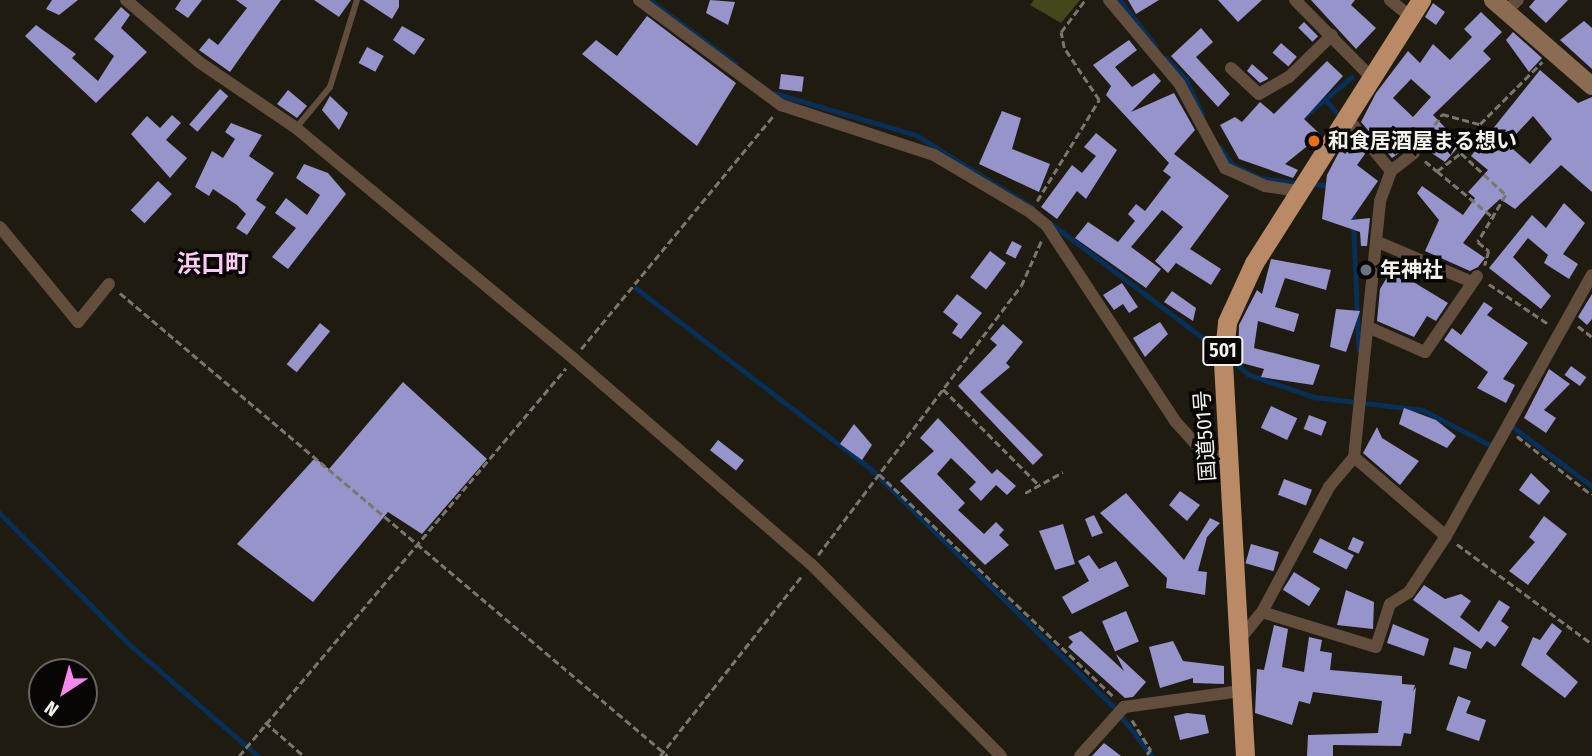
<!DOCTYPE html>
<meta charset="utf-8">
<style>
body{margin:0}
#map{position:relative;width:1592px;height:756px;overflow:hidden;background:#201b11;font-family:"Fira Sans Condensed","Noto Sans JP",sans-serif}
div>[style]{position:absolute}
.green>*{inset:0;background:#44461b}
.stream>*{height:4.5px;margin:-2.25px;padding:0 2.25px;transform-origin:2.25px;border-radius:2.25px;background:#072f57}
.building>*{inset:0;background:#9793cb;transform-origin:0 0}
.path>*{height:2.5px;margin-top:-1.25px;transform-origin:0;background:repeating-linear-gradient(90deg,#7a766d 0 7px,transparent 0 10.5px)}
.service>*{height:6px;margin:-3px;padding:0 3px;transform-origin:3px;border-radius:3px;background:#634e3e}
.minor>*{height:12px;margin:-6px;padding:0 6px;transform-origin:6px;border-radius:6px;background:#634e3e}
.secondary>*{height:18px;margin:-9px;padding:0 9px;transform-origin:9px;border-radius:9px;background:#8b6b51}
.trunk>*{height:19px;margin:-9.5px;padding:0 9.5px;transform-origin:9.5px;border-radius:9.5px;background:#b98a65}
.dots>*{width:19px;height:19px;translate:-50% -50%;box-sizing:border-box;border:4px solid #080604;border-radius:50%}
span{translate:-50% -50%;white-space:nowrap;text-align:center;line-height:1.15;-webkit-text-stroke:7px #080604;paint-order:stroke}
.shield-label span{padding:2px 5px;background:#080604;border:2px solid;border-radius:5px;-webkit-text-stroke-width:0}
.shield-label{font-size:19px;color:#f5f2eb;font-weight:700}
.poi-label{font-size:21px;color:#f5f2eb;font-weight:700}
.left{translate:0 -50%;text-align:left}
.street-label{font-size:21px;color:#f5f2eb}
.quarter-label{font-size:24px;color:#fdcbf6;font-weight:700}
.north{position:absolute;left:28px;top:658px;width:70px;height:70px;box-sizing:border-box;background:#080604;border:2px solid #676460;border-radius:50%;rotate:216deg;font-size:19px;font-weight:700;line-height:28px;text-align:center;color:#f5f2eb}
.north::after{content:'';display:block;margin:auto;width:24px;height:32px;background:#f788ec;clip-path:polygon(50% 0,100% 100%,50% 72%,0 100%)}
</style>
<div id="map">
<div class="green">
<div style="clip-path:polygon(1034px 0,1080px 0,1061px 23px,1030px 5px)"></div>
</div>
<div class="stream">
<div style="left:650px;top:0;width:107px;rotate:36.7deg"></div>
<div style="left:1120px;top:0;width:58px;rotate:52deg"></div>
<div style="left:1166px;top:58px;width:29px;rotate:46deg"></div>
<div style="left:1186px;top:79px;width:40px;rotate:65deg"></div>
<div style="left:774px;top:93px;width:148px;rotate:16.5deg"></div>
<div style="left:916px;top:135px;width:137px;rotate:31.8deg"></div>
<div style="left:1327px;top:101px;width:14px;rotate:51deg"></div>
<div style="left:1300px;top:120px;width:67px;rotate:-39.6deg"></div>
<div style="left:1220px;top:147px;width:21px;rotate:55deg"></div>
<div style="left:1232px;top:164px;width:32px;rotate:26deg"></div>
<div style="left:1261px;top:178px;width:36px;rotate:8deg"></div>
<div style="left:1315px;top:184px;width:16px;rotate:7deg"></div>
<div style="left:1353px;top:212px;width:138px;rotate:87.5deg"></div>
<div style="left:1052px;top:224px;width:198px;rotate:37deg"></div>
<div style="left:636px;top:288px;width:298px;rotate:37.6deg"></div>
<div style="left:872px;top:470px;width:340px;rotate:44.4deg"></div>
<div style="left:1115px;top:708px;width:61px;rotate:52.4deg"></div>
<div style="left:1233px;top:361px;width:20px;rotate:41deg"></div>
<div style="left:1248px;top:374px;width:70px;rotate:19.2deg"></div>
<div style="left:1314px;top:397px;width:110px;rotate:6.8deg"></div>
<div style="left:1423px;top:410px;width:78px;rotate:27.6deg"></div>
<div style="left:1509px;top:424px;width:104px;rotate:36.8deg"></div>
<div style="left:0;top:513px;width:182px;rotate:45.4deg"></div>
<div style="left:128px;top:643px;width:172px;rotate:41deg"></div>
</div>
<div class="building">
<div style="clip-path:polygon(52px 0,78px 0,59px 15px,46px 9px)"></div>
<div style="clip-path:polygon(181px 0,202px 0,188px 18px,175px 9px)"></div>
<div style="clip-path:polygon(236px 0,281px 0,230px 72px,199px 50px,209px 38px,218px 45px,247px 8px)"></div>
<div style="clip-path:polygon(314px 0,351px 0,339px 17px)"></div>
<div style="clip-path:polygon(363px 0,399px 0,399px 7px,392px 19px)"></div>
<div style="clip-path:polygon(710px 0,735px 2px,728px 25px,706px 13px)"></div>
<div style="clip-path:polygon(1128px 0,1159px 0,1136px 14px)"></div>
<div style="clip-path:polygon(1218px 0,1262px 0,1238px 22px)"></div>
<div style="clip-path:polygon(1311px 0,1355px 0,1351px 5px,1376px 28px,1356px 49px)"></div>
<div style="clip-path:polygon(1535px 0,1568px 0,1546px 23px,1529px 7px)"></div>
<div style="clip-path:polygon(1433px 3px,1445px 12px,1436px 25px,1425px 17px)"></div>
<div style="clip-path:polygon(121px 7px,130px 15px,121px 28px,147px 52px,96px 103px,25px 36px,36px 25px,76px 54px,72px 58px,98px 81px,114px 56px,94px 39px)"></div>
<div style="clip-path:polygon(evenodd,1481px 12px,1502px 32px,1483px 51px,1491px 59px,1433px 115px,1461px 144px,1445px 162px,1415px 142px,1392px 158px,1361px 122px,1376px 93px,1408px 51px,1420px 63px,1433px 44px,1450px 60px,1472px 37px,1464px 29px,1481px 12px,1411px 79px,1431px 97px,1413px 117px,1393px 98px,1411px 79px)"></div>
<div style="clip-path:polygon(647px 16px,736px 83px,697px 146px,582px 54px,596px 40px,617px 56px)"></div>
<div style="clip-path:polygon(1584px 21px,1592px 28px,1592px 69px,1560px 40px)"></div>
<div style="left:1304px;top:22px;width:20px;height:8px;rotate:45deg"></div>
<div style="clip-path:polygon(402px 26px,425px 39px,414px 55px,393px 40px)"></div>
<div style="clip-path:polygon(1201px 28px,1213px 42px,1196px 57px,1230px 94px,1218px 107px,1171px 56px)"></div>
<div style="clip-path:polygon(1513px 32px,1542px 58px,1529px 72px,1506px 40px)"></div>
<div style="clip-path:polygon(1129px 40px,1137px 50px,1115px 67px,1132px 87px,1154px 73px,1161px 81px,1131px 112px,1174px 93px,1195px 130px,1174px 154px,1229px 196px,1190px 249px,1221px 269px,1211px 285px,1176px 263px,1168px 273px,1155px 261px,1183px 227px,1162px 210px,1131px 247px,1161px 269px,1146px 288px,1075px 238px,1088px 222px,1118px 242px,1135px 221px,1128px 214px,1136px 204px,1145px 211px,1171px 177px,1163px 171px,1169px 163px,1106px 95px,1111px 86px,1093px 65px)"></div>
<div style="left:1281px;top:43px;width:21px;height:13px;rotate:41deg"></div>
<div style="left:367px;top:47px;width:19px;height:18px;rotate:28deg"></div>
<div style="clip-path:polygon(1327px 61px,1343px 76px,1304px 119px,1321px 135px,1285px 164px,1298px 170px,1293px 178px,1239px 159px,1220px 125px,1235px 117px,1242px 122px,1260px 102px,1274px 114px)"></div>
<div style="clip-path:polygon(1252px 64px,1268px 78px,1268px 79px,1260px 83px,1247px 71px)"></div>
<div style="clip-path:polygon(evenodd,1540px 70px,1578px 103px,1592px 97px,1592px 192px,1561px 165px,1515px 209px,1500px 199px,1488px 210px,1463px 243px,1485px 258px,1478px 267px,1470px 271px,1425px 251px,1439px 220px,1417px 193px,1422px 186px,1463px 215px,1475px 198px,1468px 192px,1488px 170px,1471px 156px,1540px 70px,1533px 116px,1552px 139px,1530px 164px,1507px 144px,1533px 116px)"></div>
<div style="left:781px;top:74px;width:23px;height:15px;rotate:7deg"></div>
<div style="left:220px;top:89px;width:11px;height:47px;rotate:41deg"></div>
<div style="clip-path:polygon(288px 90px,307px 106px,297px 118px,277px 104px)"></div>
<div style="clip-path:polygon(330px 96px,348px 113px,339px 130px,322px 110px)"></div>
<div style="clip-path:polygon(1002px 111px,1021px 118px,1012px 149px,1050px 164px,1039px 192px,979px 164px)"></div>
<div style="clip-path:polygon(172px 115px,181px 123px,166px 140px,187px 158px,170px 178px,131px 134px,147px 116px,160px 128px)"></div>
<div style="clip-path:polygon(231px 123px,262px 135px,249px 156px,274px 173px,256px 200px,266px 207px,247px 235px,236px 228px,246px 214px,237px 205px,213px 189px,209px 196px,195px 187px,212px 151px,223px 158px,235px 139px,225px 132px)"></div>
<div style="clip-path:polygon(1096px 133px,1117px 150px,1086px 199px,1077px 191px,1057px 219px,1041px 207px,1072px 165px,1082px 173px,1096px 156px,1084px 147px)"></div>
<div style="clip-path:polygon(1355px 141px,1365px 154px,1357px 165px,1378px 181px,1351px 220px,1370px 218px,1367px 246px,1361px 246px,1360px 232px,1322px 219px,1327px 175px,1340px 150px,1345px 154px)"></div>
<div style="clip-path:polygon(304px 164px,328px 173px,346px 194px,288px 269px,272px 257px,296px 228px,275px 213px,286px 198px,307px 215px,320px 195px,296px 178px)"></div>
<div style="left:158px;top:181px;width:19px;height:40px;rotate:43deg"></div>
<div style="clip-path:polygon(1564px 203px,1585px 223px,1563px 254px,1578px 264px,1569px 279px,1544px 263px,1548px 255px,1528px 238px,1513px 257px,1551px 296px,1541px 309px,1489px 268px,1532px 215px,1546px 228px)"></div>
<div style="left:1012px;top:241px;width:11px;height:14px;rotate:27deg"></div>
<div style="left:990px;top:251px;width:20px;height:33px;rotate:37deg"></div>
<div style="clip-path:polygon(1271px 259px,1331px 270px,1326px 290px,1285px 278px,1275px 307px,1299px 314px,1294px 332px,1258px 321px,1254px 348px,1320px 365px,1313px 385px,1261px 377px,1264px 369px,1238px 362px,1239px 325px,1257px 290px,1262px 294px)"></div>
<div style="clip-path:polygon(1392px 269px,1448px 303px,1436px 321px,1427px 316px,1414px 337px,1377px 321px,1380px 289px)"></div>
<div style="clip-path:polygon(1122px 283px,1138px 307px,1129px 313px,1123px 304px,1114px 310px,1103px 295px)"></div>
<div style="clip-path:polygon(1172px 291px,1196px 308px,1193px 321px,1164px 302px)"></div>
<div style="clip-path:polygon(957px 294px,982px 313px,961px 339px,952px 333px,958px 324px,943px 312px)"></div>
<div style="clip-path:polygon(1592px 294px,1592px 319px,1587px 325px,1578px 317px)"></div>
<div style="clip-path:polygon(1484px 302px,1493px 308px,1487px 315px,1528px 343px,1503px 379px,1515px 385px,1506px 403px,1477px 388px,1488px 372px,1444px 340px,1452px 328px,1461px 335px)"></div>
<div style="clip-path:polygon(1336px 309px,1360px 311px,1346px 352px,1330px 347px)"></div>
<div style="clip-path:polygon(1160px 322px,1168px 334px,1145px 357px,1133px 338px)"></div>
<div style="left:320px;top:323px;width:13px;height:53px;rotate:39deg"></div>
<div style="clip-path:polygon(1003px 324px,1023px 342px,1006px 363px,1010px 367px,980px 392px,1043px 455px,1033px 465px,958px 386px,997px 345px,990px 339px)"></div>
<div style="left:1571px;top:366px;width:19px;height:11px;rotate:36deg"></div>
<div style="clip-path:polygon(1549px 369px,1570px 384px,1544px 410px,1556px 418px,1546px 433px,1524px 418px)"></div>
<div style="clip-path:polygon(403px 382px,487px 459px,422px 534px,388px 512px,313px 602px,237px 544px,315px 458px,329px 469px)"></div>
<div style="left:1271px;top:406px;width:29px;height:24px;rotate:25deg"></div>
<div style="clip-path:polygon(1404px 408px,1436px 420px,1456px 436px,1447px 448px,1399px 424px)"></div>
<div style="left:1309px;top:415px;width:19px;height:15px;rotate:21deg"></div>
<div style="clip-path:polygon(938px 418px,992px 474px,997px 469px,1016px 486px,1007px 495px,996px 485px,981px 501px,969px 489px,976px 482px,951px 458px,937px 474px,965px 503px,958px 510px,984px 534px,996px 522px,1004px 530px,999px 535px,1009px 545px,985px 565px,900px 481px,934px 451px,920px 438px)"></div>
<div style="clip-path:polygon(854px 424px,872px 445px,862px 460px,840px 444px)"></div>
<div style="clip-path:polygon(1377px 427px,1382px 438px,1419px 461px,1400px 485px,1363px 453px)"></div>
<div style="left:718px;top:440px;width:33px;height:13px;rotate:38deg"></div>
<div style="clip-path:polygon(1531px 473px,1550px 491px,1539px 505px,1519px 490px)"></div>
<div style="left:1284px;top:479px;width:30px;height:17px;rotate:21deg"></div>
<div style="clip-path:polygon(1180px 491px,1200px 505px,1187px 521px,1169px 505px)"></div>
<div style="clip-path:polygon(1126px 493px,1184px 560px,1210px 518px,1220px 523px,1207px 537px,1198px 571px,1207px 572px,1205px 595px,1166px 588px,1167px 578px,1100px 513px)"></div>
<div style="clip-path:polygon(1094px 515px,1103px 533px,1092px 537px,1085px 519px)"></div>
<div style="clip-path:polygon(1544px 516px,1567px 534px,1528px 585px,1509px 571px,1535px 542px,1529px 537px)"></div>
<div style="clip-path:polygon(1063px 524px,1075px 564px,1055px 570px,1039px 531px)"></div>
<div style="left:1353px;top:537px;width:12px;height:13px;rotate:24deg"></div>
<div style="left:1320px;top:538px;width:38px;height:16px;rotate:27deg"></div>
<div style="left:1251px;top:544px;width:29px;height:20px;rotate:16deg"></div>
<div style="clip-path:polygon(1089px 555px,1099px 569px,1116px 561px,1129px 586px,1072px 614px,1062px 597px,1089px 581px,1078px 561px)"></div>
<div style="left:1294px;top:572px;width:31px;height:21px;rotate:32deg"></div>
<div style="clip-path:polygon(1424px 585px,1445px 599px,1461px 594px,1471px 601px,1460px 617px,1479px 632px,1499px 600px,1510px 607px,1501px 621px,1509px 627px,1495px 647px,1487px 641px,1481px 649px,1413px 600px)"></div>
<div style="clip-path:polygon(1346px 590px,1374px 602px,1373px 629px,1337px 625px)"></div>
<div style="left:1126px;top:611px;width:33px;height:26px;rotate:67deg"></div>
<div style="clip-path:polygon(1552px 623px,1562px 631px,1546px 654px,1578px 682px,1565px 698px,1521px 665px,1533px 637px,1540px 640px)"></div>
<div style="clip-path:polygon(1393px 624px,1429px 639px,1424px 656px,1387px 643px)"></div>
<div style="clip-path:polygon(1274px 625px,1288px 629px,1282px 667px,1304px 672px,1309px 637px,1322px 640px,1320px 651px,1332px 653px,1330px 670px,1402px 676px,1402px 684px,1415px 685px,1413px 691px,1416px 687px,1411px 734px,1404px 733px,1401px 746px,1333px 745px,1333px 756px,1307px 756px,1308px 735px,1378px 733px,1382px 701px,1313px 692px,1310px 704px,1299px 701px,1292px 725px,1255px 713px,1257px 669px,1264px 670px)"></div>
<div style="clip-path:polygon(1081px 631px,1124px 671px,1116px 654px,1146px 682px,1133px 697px,1125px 698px,1068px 647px,1073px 642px,1068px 637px)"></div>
<div style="clip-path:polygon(1173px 641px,1183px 661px,1224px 666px,1224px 684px,1193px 683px,1193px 678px,1160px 688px,1149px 647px)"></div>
<div style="left:1454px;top:647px;width:18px;height:18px;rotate:16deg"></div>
<div style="clip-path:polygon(1458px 696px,1471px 701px,1466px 713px,1486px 720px,1479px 741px,1446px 730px)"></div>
<div style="clip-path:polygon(1187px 713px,1205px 715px,1209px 733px,1180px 740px,1174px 716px)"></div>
<div style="clip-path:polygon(1104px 743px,1121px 756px,1092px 756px)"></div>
</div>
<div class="path">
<div style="left:1422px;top:142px;width:34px;rotate:-54deg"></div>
<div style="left:1442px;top:114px;width:39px;rotate:15deg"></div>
<div style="left:1480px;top:124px;width:88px;rotate:-45deg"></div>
<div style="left:1425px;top:161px;width:16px;rotate:40deg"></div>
<div style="left:1437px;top:171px;width:30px;rotate:-37deg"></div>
<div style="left:1461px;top:153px;width:62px;rotate:43deg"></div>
<div style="left:1506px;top:195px;width:55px;rotate:120.8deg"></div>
<div style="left:1478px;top:242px;width:14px;rotate:39deg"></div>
<div style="left:1489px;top:251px;width:15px;rotate:106deg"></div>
<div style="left:1437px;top:171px;width:74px;rotate:39.5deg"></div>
<div style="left:1037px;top:201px;width:119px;rotate:-58.5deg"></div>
<div style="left:1099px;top:100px;width:63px;rotate:-123.9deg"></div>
<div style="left:1064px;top:48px;width:16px;rotate:-101deg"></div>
<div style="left:1061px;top:32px;width:40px;rotate:-53deg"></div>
<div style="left:1489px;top:284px;width:73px;rotate:33.9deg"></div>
<div style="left:120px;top:293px;width:717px;rotate:40.19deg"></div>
<div style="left:1578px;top:326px;width:18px;rotate:38deg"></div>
<div style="left:581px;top:349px;width:302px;rotate:-50.5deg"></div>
<div style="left:943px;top:389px;width:134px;rotate:45deg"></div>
<div style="left:1517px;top:436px;width:95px;rotate:38.2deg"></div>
<div style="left:879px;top:474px;width:325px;rotate:43.5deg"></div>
<div style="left:1025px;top:493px;width:43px;rotate:-28.9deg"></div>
<div style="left:1457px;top:544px;width:168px;rotate:36.5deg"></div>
<div style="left:818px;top:555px;width:337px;rotate:-53deg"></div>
<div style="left:1021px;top:286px;width:51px;rotate:-65.9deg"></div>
<div style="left:1132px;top:720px;width:36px;rotate:58deg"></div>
<div style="left:1151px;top:750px;width:6px;rotate:129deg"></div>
<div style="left:265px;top:722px;width:52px;rotate:41.1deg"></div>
<div style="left:239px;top:756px;width:507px;rotate:-49.88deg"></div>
<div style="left:660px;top:756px;width:231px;rotate:-51.8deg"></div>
</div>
<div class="service">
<div style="left:296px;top:128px;width:53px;rotate:-50.3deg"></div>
<div style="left:330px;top:87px;width:91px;rotate:-72.8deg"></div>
</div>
<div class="minor">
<div style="left:126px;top:0;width:96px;rotate:40.3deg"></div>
<div style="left:199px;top:62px;width:117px;rotate:34.2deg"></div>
<div style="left:296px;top:128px;width:361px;rotate:39.7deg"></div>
<div style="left:574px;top:359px;width:313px;rotate:40.9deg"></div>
<div style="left:811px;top:564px;width:270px;rotate:45.3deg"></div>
<div style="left:639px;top:0;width:177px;rotate:36.5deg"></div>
<div style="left:781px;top:105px;width:161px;rotate:18.1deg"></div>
<div style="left:934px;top:155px;width:112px;rotate:30.7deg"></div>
<div style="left:1030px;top:212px;width:22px;rotate:39deg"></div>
<div style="left:1047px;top:226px;width:233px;rotate:56.7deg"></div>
<div style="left:1175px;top:421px;width:36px;rotate:48deg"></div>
<div style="left:1199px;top:448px;width:34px;rotate:24deg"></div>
<div style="left:1109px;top:0;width:109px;rotate:49.9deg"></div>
<div style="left:1179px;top:83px;width:97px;rotate:61.6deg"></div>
<div style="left:1225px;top:168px;width:44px;rotate:24.2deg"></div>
<div style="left:1265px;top:186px;width:37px;rotate:9deg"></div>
<div style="left:1295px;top:0;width:111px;rotate:45.4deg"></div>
<div style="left:1390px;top:0;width:27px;rotate:39deg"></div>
<div style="left:1506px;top:11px;width:16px;rotate:-43deg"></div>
<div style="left:1231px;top:68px;width:38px;rotate:43deg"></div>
<div style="left:1259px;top:94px;width:34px;rotate:-30deg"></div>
<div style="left:1289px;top:77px;width:60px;rotate:-44.3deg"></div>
<div style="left:1348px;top:119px;width:67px;rotate:50.4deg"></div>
<div style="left:1391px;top:171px;width:33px;rotate:110deg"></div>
<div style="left:1380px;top:202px;width:256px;rotate:95.8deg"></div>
<div style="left:1354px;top:457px;width:121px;rotate:40.7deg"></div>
<div style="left:1391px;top:171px;width:29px;rotate:-38deg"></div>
<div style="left:0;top:227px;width:123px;rotate:50.6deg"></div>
<div style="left:78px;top:322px;width:49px;rotate:-50.8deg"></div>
<div style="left:1378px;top:242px;width:102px;rotate:23.1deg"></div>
<div style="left:1368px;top:327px;width:62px;rotate:23.7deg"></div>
<div style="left:1425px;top:352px;width:92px;rotate:-55.6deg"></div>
<div style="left:1262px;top:612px;width:142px;rotate:-61.8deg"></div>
<div style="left:1329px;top:487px;width:39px;rotate:-50deg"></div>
<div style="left:1240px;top:639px;width:35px;rotate:-51deg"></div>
<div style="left:1262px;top:612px;width:119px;rotate:17.1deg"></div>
<div style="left:1376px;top:647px;width:45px;rotate:-72deg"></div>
<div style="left:1390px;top:604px;width:22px;rotate:-32deg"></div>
<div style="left:1409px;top:592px;width:67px;rotate:-56.5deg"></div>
<div style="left:1446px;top:536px;width:299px;rotate:-60.8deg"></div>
<div style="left:1080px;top:756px;width:66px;rotate:-48.1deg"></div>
<div style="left:1124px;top:707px;width:118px;rotate:-7.8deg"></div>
</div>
<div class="secondary">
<div style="left:1493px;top:0;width:131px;rotate:41deg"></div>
</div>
<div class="trunk">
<div style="left:1245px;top:756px;width:396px;rotate:-93.2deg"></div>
<div style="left:1223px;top:361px;width:39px;rotate:-84deg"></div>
<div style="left:1227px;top:322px;width:65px;rotate:-65.4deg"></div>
<div style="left:1254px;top:263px;width:312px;rotate:-57.6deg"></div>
</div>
<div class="dots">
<div style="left:1314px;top:141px;background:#e8710a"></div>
<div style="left:1366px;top:270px;background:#6b7280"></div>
</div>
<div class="shield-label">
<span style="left:1223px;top:351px">501</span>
</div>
<div class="poi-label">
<span class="left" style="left:1328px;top:141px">和食居酒屋まる想い</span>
<span class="left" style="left:1380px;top:270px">年神社</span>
</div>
<div class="street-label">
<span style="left:1205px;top:436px;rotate:-94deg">国道501号</span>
</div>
<div class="quarter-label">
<span style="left:213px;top:265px">浜口町</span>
</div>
<div class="north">N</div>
</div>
